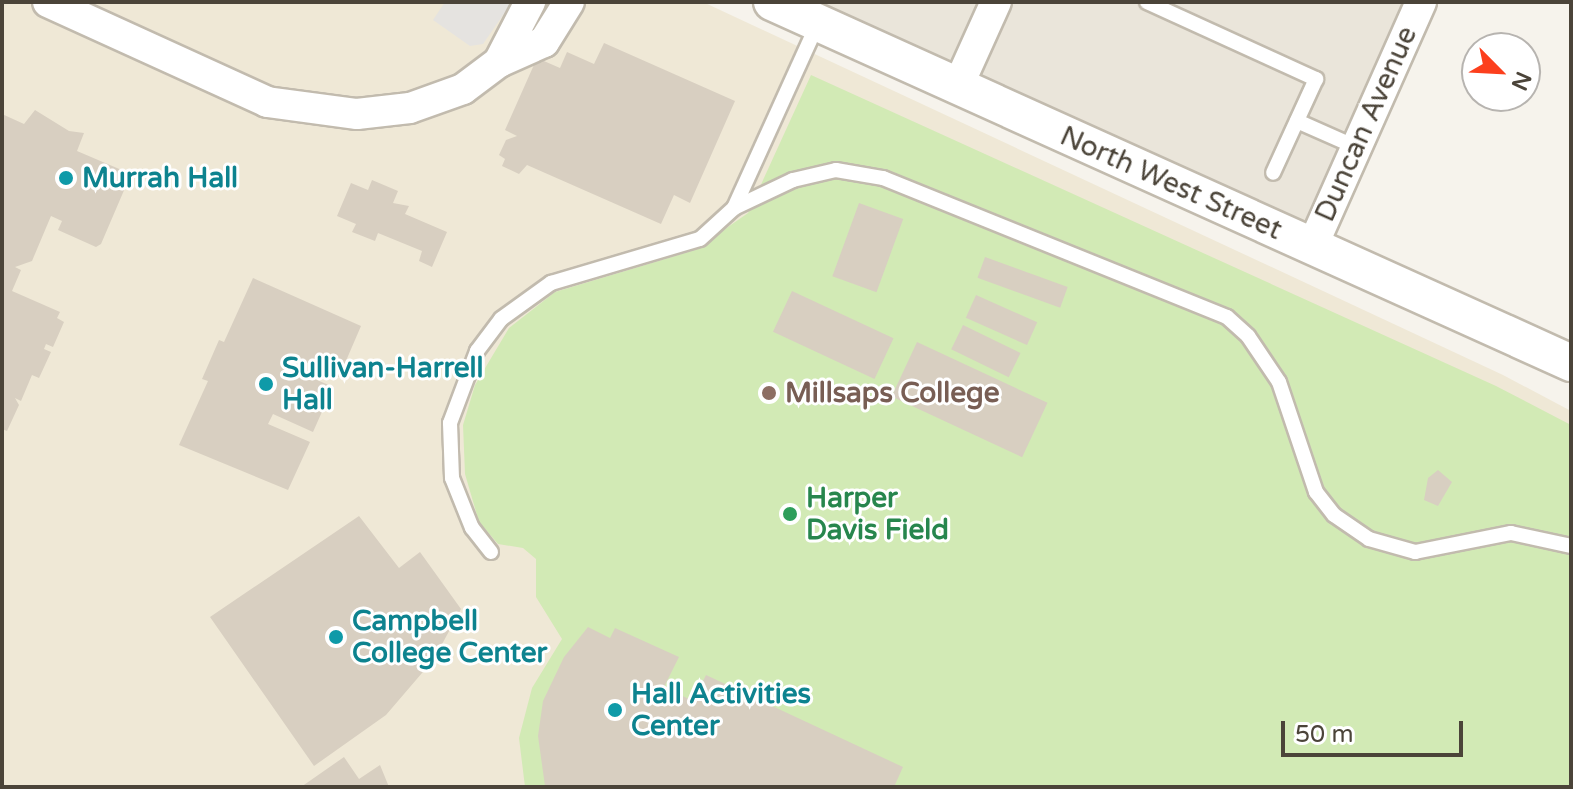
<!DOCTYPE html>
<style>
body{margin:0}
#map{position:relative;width:1573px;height:789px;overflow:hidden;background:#f6f3ec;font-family:"Varela Round",sans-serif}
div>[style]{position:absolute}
.residential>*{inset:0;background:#eae5da}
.education>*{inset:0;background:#efe8d6}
.green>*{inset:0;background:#d2eab5}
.parking>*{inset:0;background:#e5e3e0}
.building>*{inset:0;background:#d8cfc1;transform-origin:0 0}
.roads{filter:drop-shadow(2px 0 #c2bbae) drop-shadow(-2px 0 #c2bbae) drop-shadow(0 2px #c2bbae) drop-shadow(0 -2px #c2bbae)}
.service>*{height:14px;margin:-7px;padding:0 7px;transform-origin:7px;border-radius:7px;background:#fff}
.minor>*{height:30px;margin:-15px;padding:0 15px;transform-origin:15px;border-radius:15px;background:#fff}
.tertiary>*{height:36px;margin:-18px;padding:0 18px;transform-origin:18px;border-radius:18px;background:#fff}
.dots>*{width:22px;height:22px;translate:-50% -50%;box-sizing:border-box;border:4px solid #fff;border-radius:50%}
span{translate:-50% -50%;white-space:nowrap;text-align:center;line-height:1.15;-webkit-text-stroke:6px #fff;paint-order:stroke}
.street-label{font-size:28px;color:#4b4439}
.culture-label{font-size:28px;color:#0d838f;font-weight:700}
.left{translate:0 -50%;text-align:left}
.education-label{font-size:28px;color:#785e54;font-weight:700}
.leisure-label{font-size:28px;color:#27864d;font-weight:700}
.frame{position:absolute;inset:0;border:4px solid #4b4439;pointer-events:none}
.north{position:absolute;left:1461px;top:32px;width:80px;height:80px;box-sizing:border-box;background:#fff;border:2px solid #b7b4b0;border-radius:50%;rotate:114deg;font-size:22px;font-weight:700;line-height:32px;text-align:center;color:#4b4439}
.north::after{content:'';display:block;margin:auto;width:28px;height:36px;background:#fc3f1d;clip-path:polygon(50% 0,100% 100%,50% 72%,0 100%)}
.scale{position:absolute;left:1281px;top:721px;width:182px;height:36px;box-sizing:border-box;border:4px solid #4b4439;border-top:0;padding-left:10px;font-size:24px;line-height:28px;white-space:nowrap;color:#4b4439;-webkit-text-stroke:6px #fff;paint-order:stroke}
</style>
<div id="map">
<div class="residential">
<div style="clip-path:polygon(746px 2px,1423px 2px,1312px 247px)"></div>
</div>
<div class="education">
<div style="clip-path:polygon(2px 2px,703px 2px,1503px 375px,1571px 411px,1571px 787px,2px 787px)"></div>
</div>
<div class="green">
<div style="clip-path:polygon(811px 75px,1496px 386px,1571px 425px,1571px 787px,525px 787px,519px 738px,532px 688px,562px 639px,536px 597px,536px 559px,523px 548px,498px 544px,479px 522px,465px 474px,463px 425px,475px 385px,509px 328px,555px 292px,695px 250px,748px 213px)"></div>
</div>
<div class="parking">
<div style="clip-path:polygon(445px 2px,512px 2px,483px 44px,470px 46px,433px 20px)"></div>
</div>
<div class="building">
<div style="clip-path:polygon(604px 43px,735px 101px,690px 203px,674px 195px,661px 224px,527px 165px,519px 174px,502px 166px,505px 159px,499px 155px,506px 140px,517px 136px,505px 130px,537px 58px,560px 68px,567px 52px,594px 64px)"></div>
<div style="clip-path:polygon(35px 110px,69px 131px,84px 133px,77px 151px,131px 174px,101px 244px,96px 247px,58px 230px,62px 221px,51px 216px,32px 261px,15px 267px,21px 270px,12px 291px,60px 312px,57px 318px,64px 322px,53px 347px,46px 344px,44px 349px,51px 352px,39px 378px,32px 375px,21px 401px,15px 398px,19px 405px,7px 431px,2px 429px,2px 114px,24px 124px)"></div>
<div style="clip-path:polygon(372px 180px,398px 191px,393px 203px,409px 206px,405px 214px,447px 232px,432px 267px,419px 261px,422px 251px,378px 233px,375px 241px,352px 232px,356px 224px,337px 216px,351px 183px,368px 190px)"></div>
<div style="left:859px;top:203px;width:47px;height:78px;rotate:20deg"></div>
<div style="left:985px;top:257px;width:88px;height:22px;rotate:20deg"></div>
<div style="clip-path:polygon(253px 278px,361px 326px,339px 377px,297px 358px,292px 369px,333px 387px,313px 432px,273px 414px,268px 424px,310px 442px,288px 490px,179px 445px,208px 381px,202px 379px,219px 340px,224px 342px)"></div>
<div style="left:792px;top:291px;width:112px;height:45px;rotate:25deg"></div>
<div style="left:976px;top:295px;width:67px;height:25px;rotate:24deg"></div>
<div style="left:963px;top:325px;width:64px;height:27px;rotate:26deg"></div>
<div style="left:917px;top:342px;width:144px;height:60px;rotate:25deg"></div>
<div style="clip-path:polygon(1438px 470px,1452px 482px,1438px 506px,1424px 500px,1428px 478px)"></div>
<div style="clip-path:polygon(359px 516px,399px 568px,420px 552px,461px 609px,434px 659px,386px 715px,314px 766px,210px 617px)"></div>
<div style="clip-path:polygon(588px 627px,610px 638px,615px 628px,679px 657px,664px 687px,693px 701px,706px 675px,903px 767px,894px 787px,545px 786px,538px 736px,543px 701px,564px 657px)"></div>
<div style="clip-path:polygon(344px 757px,359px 779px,380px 765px,389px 787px,301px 787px)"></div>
</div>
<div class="roads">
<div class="service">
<div style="left:1147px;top:2px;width:186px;rotate:24.5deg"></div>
<div style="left:1316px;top:79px;width:103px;rotate:114.6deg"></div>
<div style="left:1297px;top:121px;width:64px;rotate:23.8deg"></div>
<div style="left:734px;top:208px;width:203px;rotate:-65.6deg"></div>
<div style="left:491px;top:552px;width:31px;rotate:-128deg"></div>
<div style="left:472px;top:528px;width:54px;rotate:-111.8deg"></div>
<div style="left:452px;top:478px;width:55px;rotate:-92.1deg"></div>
<div style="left:450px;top:423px;width:77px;rotate:-69.4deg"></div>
<div style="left:477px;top:351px;width:40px;rotate:-53deg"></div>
<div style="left:501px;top:319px;width:62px;rotate:-35.8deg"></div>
<div style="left:551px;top:283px;width:155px;rotate:-16.5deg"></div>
<div style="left:700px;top:239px;width:46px;rotate:-42.4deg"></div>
<div style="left:734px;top:208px;width:65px;rotate:-25.4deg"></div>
<div style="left:793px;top:180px;width:44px;rotate:-13.1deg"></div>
<div style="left:836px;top:170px;width:48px;rotate:9.7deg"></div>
<div style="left:883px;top:178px;width:371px;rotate:22deg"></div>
<div style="left:1227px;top:317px;width:28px;rotate:42deg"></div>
<div style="left:1248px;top:336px;width:55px;rotate:56deg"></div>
<div style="left:1279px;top:382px;width:116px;rotate:71.4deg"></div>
<div style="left:1316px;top:492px;width:29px;rotate:52deg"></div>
<div style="left:1334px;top:515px;width:42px;rotate:34.4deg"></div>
<div style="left:1369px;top:539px;width:48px;rotate:15.8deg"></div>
<div style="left:1415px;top:552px;width:98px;rotate:-11.2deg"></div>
<div style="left:1511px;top:533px;width:61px;rotate:12.2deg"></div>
</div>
<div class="minor">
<div style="left:48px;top:2px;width:241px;rotate:24.5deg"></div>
<div style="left:267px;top:102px;width:91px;rotate:7.6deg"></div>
<div style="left:357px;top:114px;width:53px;rotate:-6.5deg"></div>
<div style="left:410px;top:108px;width:56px;rotate:-19.7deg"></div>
<div style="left:463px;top:89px;width:45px;rotate:-36.9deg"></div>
<div style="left:499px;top:62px;width:49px;rotate:-24deg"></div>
<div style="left:544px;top:42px;width:47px;rotate:-58deg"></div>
<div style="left:499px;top:62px;width:68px;rotate:-62.7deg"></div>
<div style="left:958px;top:86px;width:92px;rotate:-65.7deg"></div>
<div style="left:1312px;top:247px;width:268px;rotate:-66deg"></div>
</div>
<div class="tertiary">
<div style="left:772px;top:2px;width:877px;rotate:24.31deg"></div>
</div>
</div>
<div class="dots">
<div style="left:66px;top:178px;background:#0f9aa8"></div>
<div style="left:266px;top:384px;background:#0f9aa8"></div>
<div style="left:769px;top:393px;background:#8d6e63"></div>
<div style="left:790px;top:514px;background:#2e9e5b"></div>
<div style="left:336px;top:637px;background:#0f9aa8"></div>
<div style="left:615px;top:710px;background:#0f9aa8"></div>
</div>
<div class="street-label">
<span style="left:1366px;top:124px;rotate:-66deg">Duncan Avenue</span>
<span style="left:1171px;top:183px;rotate:24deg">North West Street</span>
</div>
<div class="culture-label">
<span class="left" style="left:82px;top:178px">Murrah Hall</span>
<span class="left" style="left:282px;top:384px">Sullivan-Harrell<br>Hall</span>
<span class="left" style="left:352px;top:637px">Campbell<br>College Center</span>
<span class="left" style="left:631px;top:710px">Hall Activities<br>Center</span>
</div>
<div class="education-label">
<span class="left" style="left:785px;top:393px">Millsaps College</span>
</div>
<div class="leisure-label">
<span class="left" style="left:806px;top:514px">Harper<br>Davis Field</span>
</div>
<div class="frame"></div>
<div class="north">N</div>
<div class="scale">50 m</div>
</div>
